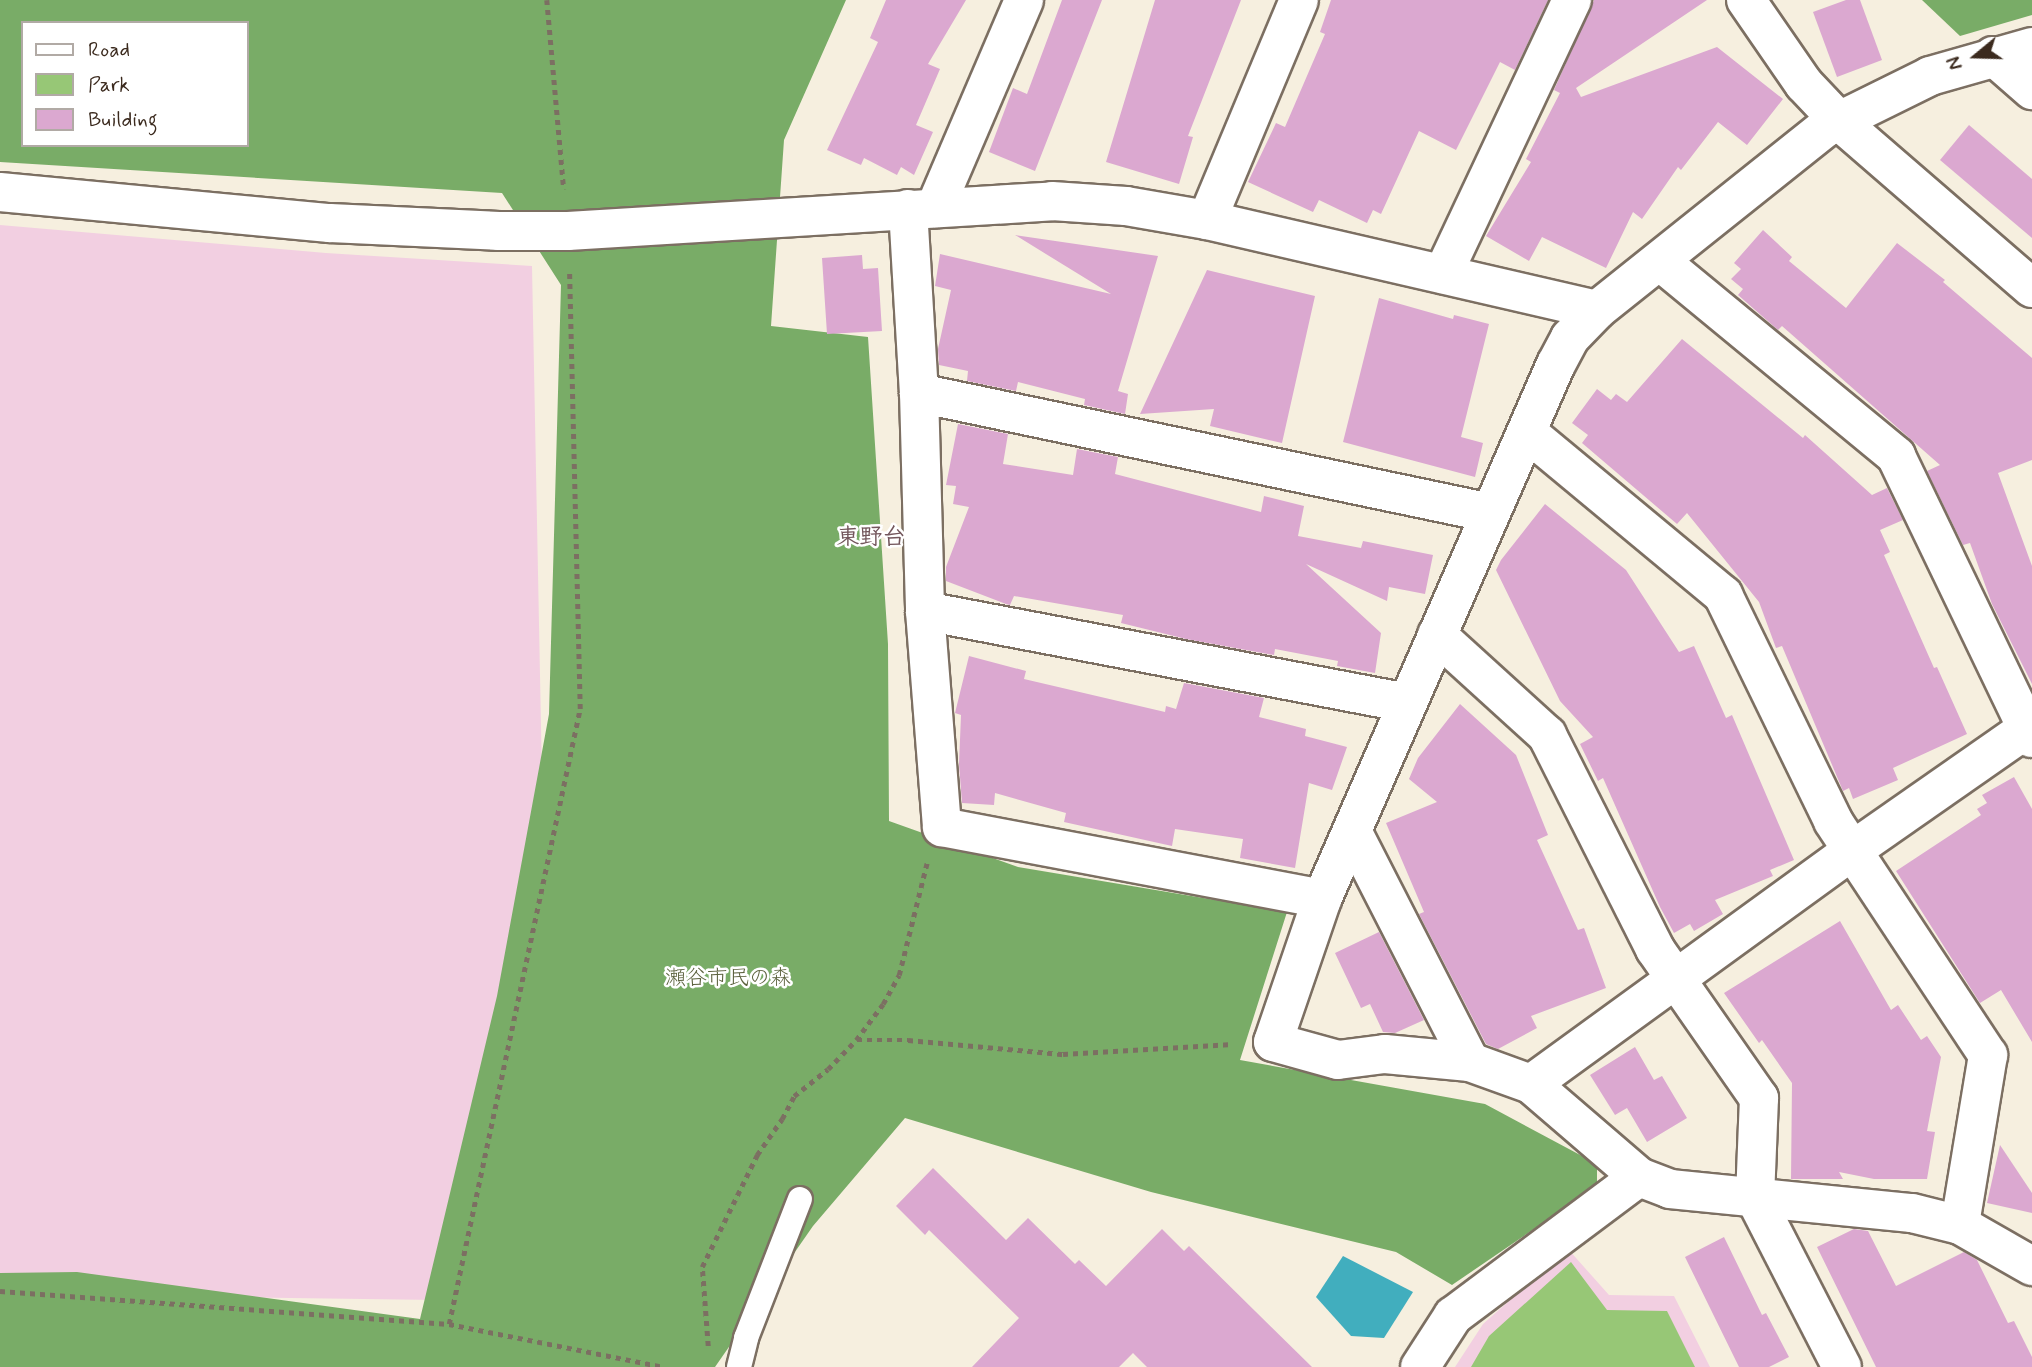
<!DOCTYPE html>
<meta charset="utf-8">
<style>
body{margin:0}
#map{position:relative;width:2032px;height:1367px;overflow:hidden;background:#f6efdf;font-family:Mynerve,"Klee One",sans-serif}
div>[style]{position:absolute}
.built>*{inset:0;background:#f2cfe1}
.green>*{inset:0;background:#97c776}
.forest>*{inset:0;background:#79ac67}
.water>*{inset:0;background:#41aebe}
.building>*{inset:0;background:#dba8d0}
.path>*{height:4.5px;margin-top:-2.25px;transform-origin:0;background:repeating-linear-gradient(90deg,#7c6f62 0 5px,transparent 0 10px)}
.roads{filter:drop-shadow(2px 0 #7c6f62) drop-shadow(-2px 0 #7c6f62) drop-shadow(0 2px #7c6f62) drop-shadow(0 -2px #7c6f62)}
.lane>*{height:24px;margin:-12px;padding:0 12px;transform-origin:12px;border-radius:12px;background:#fff}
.street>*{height:38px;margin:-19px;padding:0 19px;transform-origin:19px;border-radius:19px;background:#fff}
span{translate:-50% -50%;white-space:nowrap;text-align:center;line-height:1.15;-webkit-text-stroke:5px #fff;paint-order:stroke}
.park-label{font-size:21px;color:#5b613d}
.neighbourhood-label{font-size:23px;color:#73565c;font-weight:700}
.legend{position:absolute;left:21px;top:21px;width:228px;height:126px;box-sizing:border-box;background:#fff;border:2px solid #b1aaa5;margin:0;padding:9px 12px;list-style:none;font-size:21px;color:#3b2a1e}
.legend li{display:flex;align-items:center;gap:14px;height:35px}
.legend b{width:35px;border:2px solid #b1aaa5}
.north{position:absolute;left:1941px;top:21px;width:70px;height:70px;-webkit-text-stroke:5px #fff;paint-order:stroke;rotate:251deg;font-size:19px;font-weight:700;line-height:28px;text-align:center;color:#3b2a1e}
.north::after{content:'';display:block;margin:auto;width:24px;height:32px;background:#3b2a1e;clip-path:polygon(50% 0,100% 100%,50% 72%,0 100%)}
</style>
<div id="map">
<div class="built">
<div style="clip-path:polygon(0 225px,326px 253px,532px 266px,542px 777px,437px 1300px,0 1294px)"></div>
<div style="clip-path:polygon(1568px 1249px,1609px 1295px,1674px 1296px,1710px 1367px,1455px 1367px,1483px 1324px)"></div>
</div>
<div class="green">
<div style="clip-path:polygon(1571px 1262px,1607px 1310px,1667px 1311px,1695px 1367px,1471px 1367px,1489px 1336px)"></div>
</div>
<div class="forest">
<div style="clip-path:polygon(evenodd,0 0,846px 0,784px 140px,771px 326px,868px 337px,888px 644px,889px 821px,1018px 867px,1287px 912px,1240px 1060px,1485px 1104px,1597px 1164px,1597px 1186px,1452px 1285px,1396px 1252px,1151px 1192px,905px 1118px,813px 1226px,715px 1367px,0 1367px,0 1273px,77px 1272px,420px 1319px,497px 996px,549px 714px,561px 285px,502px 193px,0 162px,0 0,23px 23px,247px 23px,247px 145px,23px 145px,23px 23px)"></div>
<div style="clip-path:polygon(1922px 0,2032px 0,2032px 15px,1960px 36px)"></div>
</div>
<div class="water">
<div style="clip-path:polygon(1343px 1256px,1413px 1292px,1384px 1338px,1351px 1336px,1316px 1297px)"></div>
</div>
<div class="building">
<div style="clip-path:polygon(886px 0,966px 0,928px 64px,940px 69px,916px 125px,933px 132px,914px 175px,901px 167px,897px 175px,864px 158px,861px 165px,827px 150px,878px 42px,870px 38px)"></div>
<div style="clip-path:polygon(1062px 0,1102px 0,1035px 171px,989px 152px,1013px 88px,1027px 94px)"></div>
<div style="clip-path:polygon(1155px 0,1241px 0,1188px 136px,1193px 137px,1179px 184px,1106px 162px)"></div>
<div style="clip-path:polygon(1331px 0,1548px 0,1515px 70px,1500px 62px,1456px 150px,1419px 131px,1381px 214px,1373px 210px,1367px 223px,1319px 200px,1313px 212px,1248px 182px,1276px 123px,1285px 127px,1325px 34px,1320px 32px)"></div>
<div style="clip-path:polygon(1594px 0,1707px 0,1576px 88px,1581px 97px,1717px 47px,1783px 99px,1747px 145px,1718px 122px,1681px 170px,1678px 167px,1642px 219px,1633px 212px,1606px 268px,1542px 237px,1529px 261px,1486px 236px,1531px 162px,1526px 159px,1560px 93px,1554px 90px)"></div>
<div style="clip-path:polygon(1846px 0,1860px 0,1882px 60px,1837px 77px,1813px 12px)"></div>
<div style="clip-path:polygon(1969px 125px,2032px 179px,2032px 238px,1940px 160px)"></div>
<div style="clip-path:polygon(1763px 230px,1792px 257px,1789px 261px,1846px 308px,1897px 243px,1945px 280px,1943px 282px,2032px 358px,2032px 460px,1998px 473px,2032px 566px,2032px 684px,1992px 604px,1970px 543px,1963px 545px,1927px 471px,1940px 465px,1782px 326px,1778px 330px,1738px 295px,1743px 289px,1731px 279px,1741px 269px,1734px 263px)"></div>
<div style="clip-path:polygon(1015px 235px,1158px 256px,1118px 391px,1128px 394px,1125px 414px,1084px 405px,1085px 399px,1018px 382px,1016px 391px,967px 381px,968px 371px,939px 365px,938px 349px,951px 290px,935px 286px,940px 254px,1111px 294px)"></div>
<div style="clip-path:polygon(862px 255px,863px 269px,878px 268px,882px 331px,827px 334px,822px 258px)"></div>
<div style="clip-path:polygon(1207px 270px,1315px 296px,1282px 443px,1210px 426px,1214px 409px,1140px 414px)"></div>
<div style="clip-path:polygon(1379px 298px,1453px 319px,1454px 315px,1489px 324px,1461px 437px,1483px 443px,1475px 477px,1343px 442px)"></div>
<div style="clip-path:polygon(1682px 339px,1803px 438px,1805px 435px,1872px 495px,1887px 488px,1903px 520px,1880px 530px,1890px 552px,1884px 555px,1934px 668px,1937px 667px,1967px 734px,1893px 768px,1898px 780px,1853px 799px,1849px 788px,1843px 791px,1782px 646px,1776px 648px,1759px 602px,1687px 513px,1677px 524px,1582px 443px,1588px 435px,1572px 423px,1597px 389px,1611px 400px,1616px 394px,1627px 402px)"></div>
<div style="clip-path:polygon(958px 424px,1008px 434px,1003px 464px,1073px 475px,1077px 449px,1118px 457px,1115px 474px,1261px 512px,1264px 496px,1304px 506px,1298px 536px,1361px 548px,1363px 541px,1433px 555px,1425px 594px,1389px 587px,1387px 601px,1306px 564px,1381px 633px,1375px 673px,1337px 666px,1338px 661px,1275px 649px,1274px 655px,1186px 639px,1121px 623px,1123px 615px,1014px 596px,1010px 605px,1006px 604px,946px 581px,946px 567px,969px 507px,953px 504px,956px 486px,946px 485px)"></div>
<div style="clip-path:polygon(1545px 504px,1626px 570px,1679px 652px,1694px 646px,1726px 718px,1732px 715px,1794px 860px,1770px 870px,1773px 876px,1715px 900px,1723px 914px,1694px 931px,1690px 924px,1674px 933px,1660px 907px,1603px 778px,1598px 781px,1580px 744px,1593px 737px,1560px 701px,1496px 570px,1501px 560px)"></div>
<div style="clip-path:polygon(969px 656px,1026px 671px,1024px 679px,1165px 712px,1166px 706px,1176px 709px,1184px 683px,1264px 698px,1259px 717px,1306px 729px,1305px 736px,1347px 747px,1332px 790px,1309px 783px,1295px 868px,1240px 858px,1243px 839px,1175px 829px,1172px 846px,1064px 822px,1066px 813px,995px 793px,994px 805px,962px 803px,959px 764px,961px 715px,955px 713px)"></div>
<div style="clip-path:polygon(1460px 704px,1516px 755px,1548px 835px,1537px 840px,1578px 930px,1584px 928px,1606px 988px,1531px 1016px,1537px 1028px,1498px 1049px,1486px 1044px,1419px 914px,1424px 912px,1386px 823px,1437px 802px,1409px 779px,1418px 758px)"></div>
<div style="clip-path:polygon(2014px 777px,2032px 809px,2032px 1042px,2001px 990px,1980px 1003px,1896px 871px,1981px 815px,1977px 809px,1987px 803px,1982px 795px)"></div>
<div style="clip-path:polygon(1840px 921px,1891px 1010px,1898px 1005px,1921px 1040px,1927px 1036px,1941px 1057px,1927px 1131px,1935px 1132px,1927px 1179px,1874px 1179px,1839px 1172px,1843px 1179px,1791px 1179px,1792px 1083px,1762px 1040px,1759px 1043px,1724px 993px)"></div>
<div style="clip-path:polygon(1379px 932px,1424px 1020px,1395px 1033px,1383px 1032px,1370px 1004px,1361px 1008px,1335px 953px)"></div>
<div style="clip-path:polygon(1635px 1047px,1654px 1080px,1662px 1076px,1687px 1118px,1647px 1142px,1627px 1108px,1615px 1115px,1590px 1075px)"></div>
<div style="clip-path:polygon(2000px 1145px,2032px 1193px,2032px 1213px,1987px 1203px)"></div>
<div style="clip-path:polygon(933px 1168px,1006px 1240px,1028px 1218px,1075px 1264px,1079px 1260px,1106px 1286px,1162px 1229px,1184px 1251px,1189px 1246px,1312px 1367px,1147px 1367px,1133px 1353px,1119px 1367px,972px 1367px,1019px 1318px,929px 1230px,925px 1235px,896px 1206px)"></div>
<div style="clip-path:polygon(1854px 1229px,1868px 1231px,1896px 1286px,1964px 1252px,1977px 1260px,2008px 1323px,2014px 1321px,2032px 1357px,2032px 1367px,1876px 1367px,1817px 1247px)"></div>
<div style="clip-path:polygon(1724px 1237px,1762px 1315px,1766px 1313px,1789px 1357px,1769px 1367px,1739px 1367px,1685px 1257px)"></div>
</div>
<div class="path">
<div style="left:547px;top:0;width:190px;rotate:84.9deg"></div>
<div style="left:857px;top:1040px;width:51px"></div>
<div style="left:908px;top:1040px;width:156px;rotate:5.2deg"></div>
<div style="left:1063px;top:1054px;width:170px;rotate:-3.4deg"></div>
<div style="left:0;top:1291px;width:450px;rotate:4.2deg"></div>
<div style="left:449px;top:1324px;width:219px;rotate:11.3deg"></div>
<div style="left:449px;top:1324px;width:629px;rotate:-77.98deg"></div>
<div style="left:580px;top:709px;width:438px;rotate:-91.4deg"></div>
<div style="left:708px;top:1346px;width:79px;rotate:-94.3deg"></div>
<div style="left:702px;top:1267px;width:125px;rotate:-63.8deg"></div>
<div style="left:757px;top:1155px;width:44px;rotate:-55.2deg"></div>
<div style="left:782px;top:1119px;width:26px;rotate:-62deg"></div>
<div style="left:794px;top:1096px;width:43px;rotate:-38.5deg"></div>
<div style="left:828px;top:1069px;width:40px;rotate:-46deg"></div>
<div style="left:856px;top:1040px;width:45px;rotate:-53.1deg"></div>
<div style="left:883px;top:1004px;width:33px;rotate:-61deg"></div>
<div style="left:899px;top:975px;width:115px;rotate:-76deg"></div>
</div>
<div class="roads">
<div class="lane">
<div style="left:739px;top:1367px;width:30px;rotate:-76deg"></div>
<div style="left:746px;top:1338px;width:149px;rotate:-68.8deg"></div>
</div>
<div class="street">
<div style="left:1746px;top:0;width:102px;rotate:55.4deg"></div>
<div style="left:1804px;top:84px;width:51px;rotate:46.6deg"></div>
<div style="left:1839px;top:121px;width:255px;rotate:40.9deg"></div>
<div style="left:1993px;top:56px;width:52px;rotate:41.1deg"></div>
<div style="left:0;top:192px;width:331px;rotate:5.4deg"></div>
<div style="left:330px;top:223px;width:169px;rotate:2.7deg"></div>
<div style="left:499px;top:231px;width:69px"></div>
<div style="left:568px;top:231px;width:485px;rotate:-3.5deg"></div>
<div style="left:1052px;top:201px;width:74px;rotate:3.9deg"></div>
<div style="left:1126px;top:206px;width:82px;rotate:9.8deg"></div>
<div style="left:1207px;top:220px;width:400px;rotate:13deg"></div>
<div style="left:1597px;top:310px;width:292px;rotate:-38.6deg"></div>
<div style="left:1825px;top:128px;width:117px;rotate:-26.3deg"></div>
<div style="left:1930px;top:76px;width:106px;rotate:-15.9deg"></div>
<div style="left:935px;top:208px;width:226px;rotate:-66.8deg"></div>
<div style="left:908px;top:209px;width:184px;rotate:86.6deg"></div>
<div style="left:919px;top:393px;width:218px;rotate:88.4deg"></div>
<div style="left:925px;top:611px;width:217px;rotate:85.5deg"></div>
<div style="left:942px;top:827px;width:387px;rotate:10.7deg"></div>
<div style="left:1207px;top:220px;width:238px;rotate:-67.3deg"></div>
<div style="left:1661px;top:262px;width:305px;rotate:39.5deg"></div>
<div style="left:1896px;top:456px;width:313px;rotate:64.3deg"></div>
<div style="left:1443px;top:274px;width:303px;rotate:-64.8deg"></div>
<div style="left:1597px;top:310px;width:39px;rotate:134deg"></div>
<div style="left:1570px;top:338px;width:30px;rotate:118deg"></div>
<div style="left:1556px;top:364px;width:584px;rotate:113.62deg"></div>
<div style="left:1322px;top:899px;width:151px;rotate:108.9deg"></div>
<div style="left:1273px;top:1042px;width:67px;rotate:15.5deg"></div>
<div style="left:1338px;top:1060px;width:47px;rotate:-7.3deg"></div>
<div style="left:1385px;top:1054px;width:85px;rotate:5.4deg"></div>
<div style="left:1470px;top:1062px;width:65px;rotate:19.8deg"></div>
<div style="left:1531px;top:1084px;width:143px;rotate:40.7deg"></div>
<div style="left:1639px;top:1177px;width:33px;rotate:21deg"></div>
<div style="left:1670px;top:1189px;width:243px;rotate:5.7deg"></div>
<div style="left:1912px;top:1213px;width:49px;rotate:14deg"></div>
<div style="left:1960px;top:1225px;width:83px;rotate:29.7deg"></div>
<div style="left:919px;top:393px;width:584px;rotate:11.85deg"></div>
<div style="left:1528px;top:433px;width:254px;rotate:39.7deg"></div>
<div style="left:1723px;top:595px;width:251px;rotate:64deg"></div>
<div style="left:1833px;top:821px;width:281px;rotate:56.5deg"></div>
<div style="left:1988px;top:1055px;width:172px;rotate:99.4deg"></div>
<div style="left:925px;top:611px;width:490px;rotate:10.8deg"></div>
<div style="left:1437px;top:635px;width:149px;rotate:42.3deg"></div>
<div style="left:1547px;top:735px;width:240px;rotate:63.2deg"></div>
<div style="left:1655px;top:949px;width:182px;rotate:55.1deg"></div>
<div style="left:1759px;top:1098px;width:100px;rotate:92.3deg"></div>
<div style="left:1755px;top:1198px;width:190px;rotate:62.8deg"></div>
<div style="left:1352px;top:831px;width:259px;rotate:62.9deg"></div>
<div style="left:1531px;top:1084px;width:398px;rotate:-36deg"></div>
<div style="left:1853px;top:850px;width:218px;rotate:-34.9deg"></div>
<div style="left:1420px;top:1367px;width:61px;rotate:-57.1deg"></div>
<div style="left:1453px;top:1316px;width:232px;rotate:-36.8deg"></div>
</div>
</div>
<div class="park-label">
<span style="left:728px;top:978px">瀬谷市民の森</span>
</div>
<div class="neighbourhood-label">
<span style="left:871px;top:538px">東野台</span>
</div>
<ul class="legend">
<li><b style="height:9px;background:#fff"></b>Road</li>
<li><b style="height:19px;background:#97c776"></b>Park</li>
<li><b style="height:19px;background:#dba8d0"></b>Building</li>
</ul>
<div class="north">N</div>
</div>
